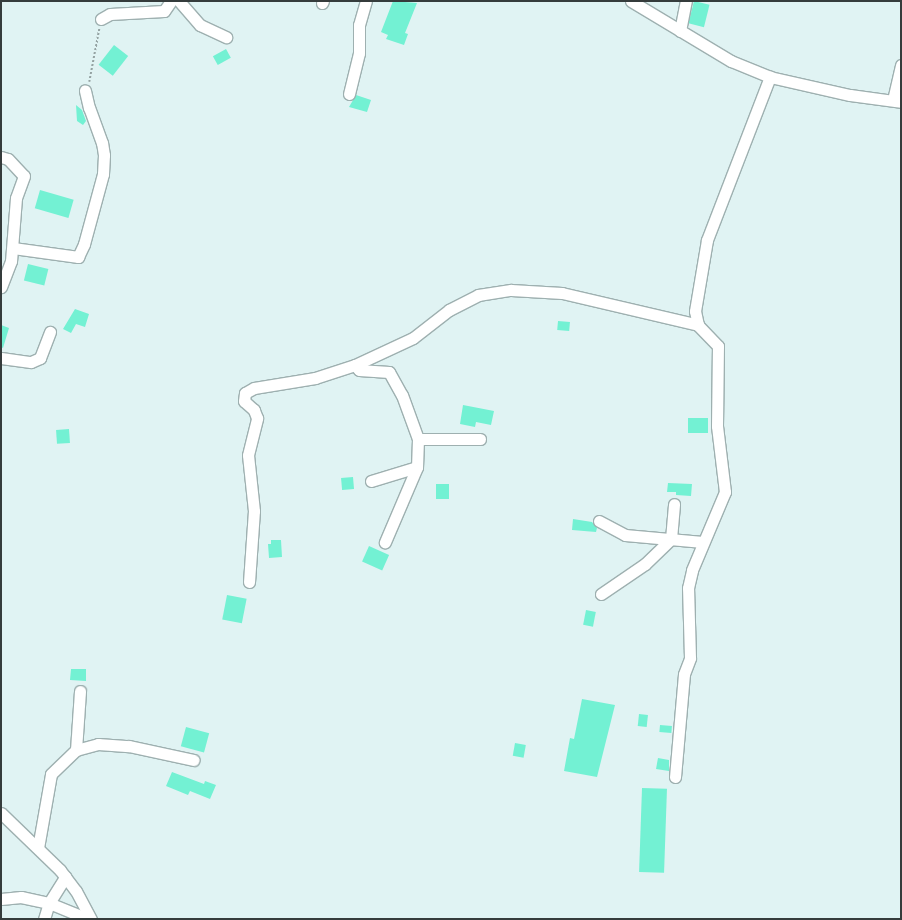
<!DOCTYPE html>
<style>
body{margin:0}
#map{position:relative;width:902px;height:920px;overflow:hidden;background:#e0f3f3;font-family:Barlow,sans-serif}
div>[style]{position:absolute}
.building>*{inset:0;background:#73f1d3;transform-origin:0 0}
.path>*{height:1.5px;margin-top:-0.75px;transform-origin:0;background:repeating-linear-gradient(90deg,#95a3a3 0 2px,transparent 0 4px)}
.roads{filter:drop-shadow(1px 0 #9eb0b0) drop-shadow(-1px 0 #9eb0b0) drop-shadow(0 1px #9eb0b0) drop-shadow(0 -1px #9eb0b0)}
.minor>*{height:11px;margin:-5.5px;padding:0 5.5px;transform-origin:5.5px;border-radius:5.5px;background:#fff}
span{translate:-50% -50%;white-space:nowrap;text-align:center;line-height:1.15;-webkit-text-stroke:3px #f3fefe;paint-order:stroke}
.frame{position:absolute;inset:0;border:2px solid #353c3c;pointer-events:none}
</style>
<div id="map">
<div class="building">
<div style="clip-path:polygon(393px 1px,417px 3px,405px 33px,408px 34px,404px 45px,386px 39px,388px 35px,381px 32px)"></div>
<div style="left:694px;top:1px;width:16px;height:23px;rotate:14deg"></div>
<div style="left:114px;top:45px;width:18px;height:25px;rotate:38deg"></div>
<div style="left:226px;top:49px;width:10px;height:15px;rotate:61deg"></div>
<div style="clip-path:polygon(356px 95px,371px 100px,367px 112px,349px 107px)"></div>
<div style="clip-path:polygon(76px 105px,82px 110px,86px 121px,83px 125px,77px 121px)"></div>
<div style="left:40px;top:190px;width:35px;height:19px;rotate:16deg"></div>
<div style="left:28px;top:264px;width:21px;height:17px;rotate:14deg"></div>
<div style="clip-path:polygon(75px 309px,89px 314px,85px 327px,76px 324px,71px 333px,63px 329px)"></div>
<div style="left:558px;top:321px;width:12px;height:9px;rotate:5deg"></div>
<div style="clip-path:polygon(1px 325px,9px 328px,3px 348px,1px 347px)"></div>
<div style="clip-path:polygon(463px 405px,494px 411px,491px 425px,476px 422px,475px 427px,460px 424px)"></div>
<div style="left:688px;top:418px;width:20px;height:15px"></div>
<div style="left:69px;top:429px;width:14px;height:13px;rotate:86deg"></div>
<div style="left:353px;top:477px;width:12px;height:12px;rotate:85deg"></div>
<div style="clip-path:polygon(668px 483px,692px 484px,691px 496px,676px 495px,676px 492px,667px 492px)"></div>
<div style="left:436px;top:484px;width:13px;height:15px"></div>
<div style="clip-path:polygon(573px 519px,592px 522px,597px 528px,596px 532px,572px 530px)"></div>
<div style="clip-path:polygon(271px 540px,281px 540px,282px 557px,269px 558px,268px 544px,271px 544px)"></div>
<div style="left:369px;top:546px;width:22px;height:17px;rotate:24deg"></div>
<div style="left:227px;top:595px;width:20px;height:25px;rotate:11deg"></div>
<div style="left:586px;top:610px;width:10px;height:15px;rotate:11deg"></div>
<div style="clip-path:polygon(71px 669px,86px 669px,86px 681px,70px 680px)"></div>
<div style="clip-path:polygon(582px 699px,615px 705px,597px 777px,564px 771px,570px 738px,574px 739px)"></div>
<div style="left:639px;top:714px;width:9px;height:12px;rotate:6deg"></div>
<div style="left:660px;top:725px;width:12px;height:7px;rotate:5deg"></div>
<div style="left:186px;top:727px;width:24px;height:20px;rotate:15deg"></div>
<div style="left:515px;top:743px;width:11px;height:13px;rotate:10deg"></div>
<div style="clip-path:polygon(658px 758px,669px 760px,669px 771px,656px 769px)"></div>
<div style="clip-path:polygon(172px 772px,204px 784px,205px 781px,216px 785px,210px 799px,190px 791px,188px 795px,166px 786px)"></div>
<div style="left:642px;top:788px;width:25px;height:84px;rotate:2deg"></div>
</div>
<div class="path">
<div style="left:89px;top:82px;width:54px;rotate:-79.3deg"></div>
</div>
<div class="roads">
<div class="minor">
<div style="left:179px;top:1px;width:32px;rotate:49deg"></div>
<div style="left:200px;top:25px;width:29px;rotate:25deg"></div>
<div style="left:631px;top:1px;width:117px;rotate:31deg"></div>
<div style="left:731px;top:61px;width:42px;rotate:22.3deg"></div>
<div style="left:770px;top:77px;width:82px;rotate:12.7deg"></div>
<div style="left:850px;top:95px;width:51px;rotate:7.8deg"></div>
<div style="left:322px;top:3px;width:2px;rotate:-63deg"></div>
<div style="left:101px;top:19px;width:10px;rotate:-29deg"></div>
<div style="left:110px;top:14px;width:54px;rotate:-3.2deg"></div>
<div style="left:164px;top:11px;width:12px;rotate:-55deg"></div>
<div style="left:680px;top:31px;width:31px;rotate:-79deg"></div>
<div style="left:349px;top:94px;width:42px;rotate:-76.3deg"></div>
<div style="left:359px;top:53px;width:28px;rotate:-90deg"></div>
<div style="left:359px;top:25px;width:25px;rotate:-74deg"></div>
<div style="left:893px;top:100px;width:36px;rotate:-77deg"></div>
<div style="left:1px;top:157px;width:7px;rotate:16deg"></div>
<div style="left:8px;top:159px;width:23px;rotate:47deg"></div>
<div style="left:24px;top:176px;width:23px;rotate:110deg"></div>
<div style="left:16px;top:198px;width:63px;rotate:94.5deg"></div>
<div style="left:11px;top:261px;width:28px;rotate:111deg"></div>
<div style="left:13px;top:248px;width:66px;rotate:7.9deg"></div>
<div style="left:78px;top:257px;width:14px;rotate:-65deg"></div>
<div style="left:84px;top:244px;width:73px;rotate:-74.8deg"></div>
<div style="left:103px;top:174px;width:19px;rotate:-87deg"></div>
<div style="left:104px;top:155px;width:12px;rotate:-99deg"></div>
<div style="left:102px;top:143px;width:37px;rotate:-110deg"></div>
<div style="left:89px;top:108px;width:18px;rotate:-103deg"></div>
<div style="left:1px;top:358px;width:30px;rotate:8deg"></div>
<div style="left:31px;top:362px;width:10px;rotate:-24deg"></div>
<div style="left:40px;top:358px;width:28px;rotate:-69deg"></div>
<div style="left:355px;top:365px;width:6px;rotate:51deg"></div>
<div style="left:359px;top:370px;width:30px;rotate:4deg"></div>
<div style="left:389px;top:372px;width:26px;rotate:61deg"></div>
<div style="left:402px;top:395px;width:47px;rotate:70deg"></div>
<div style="left:418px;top:439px;width:28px;rotate:92deg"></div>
<div style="left:417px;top:467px;width:82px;rotate:113.1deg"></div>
<div style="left:418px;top:439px;width:62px"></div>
<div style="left:371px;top:481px;width:48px;rotate:-16.9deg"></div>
<div style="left:599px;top:521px;width:30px;rotate:28deg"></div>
<div style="left:625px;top:535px;width:78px;rotate:5.1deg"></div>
<div style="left:249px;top:582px;width:71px;rotate:-86deg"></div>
<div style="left:254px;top:511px;width:56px;rotate:-96.1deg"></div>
<div style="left:248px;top:455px;width:38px;rotate:-76deg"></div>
<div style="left:257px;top:418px;width:9px;rotate:-111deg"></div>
<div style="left:254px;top:410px;width:13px;rotate:-138deg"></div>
<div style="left:244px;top:401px;width:8px;rotate:-83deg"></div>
<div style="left:245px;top:393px;width:10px;rotate:-29deg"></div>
<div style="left:254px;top:388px;width:62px;rotate:-9.3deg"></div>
<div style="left:315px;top:378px;width:42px;rotate:-18deg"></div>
<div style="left:355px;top:365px;width:64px;rotate:-25deg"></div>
<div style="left:413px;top:338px;width:46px;rotate:-37.9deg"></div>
<div style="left:449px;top:310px;width:33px;rotate:-27deg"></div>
<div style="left:478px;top:295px;width:33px;rotate:-9deg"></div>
<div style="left:511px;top:290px;width:51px;rotate:3.4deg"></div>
<div style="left:562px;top:293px;width:140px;rotate:13.2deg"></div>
<div style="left:601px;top:594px;width:53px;rotate:-34.3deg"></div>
<div style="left:645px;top:564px;width:36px;rotate:-44deg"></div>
<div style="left:671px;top:539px;width:35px;rotate:-85deg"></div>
<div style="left:76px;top:750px;width:59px;rotate:-86.1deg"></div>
<div style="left:675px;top:777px;width:103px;rotate:-85deg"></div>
<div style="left:684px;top:674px;width:17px;rotate:-69deg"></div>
<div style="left:690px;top:658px;width:70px;rotate:-91.6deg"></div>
<div style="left:688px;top:588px;width:18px;rotate:-77deg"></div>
<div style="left:692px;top:570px;width:85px;rotate:-67.1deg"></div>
<div style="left:725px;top:492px;width:66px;rotate:-96.9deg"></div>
<div style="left:717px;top:426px;width:80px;rotate:-89.3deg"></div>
<div style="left:718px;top:346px;width:29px;rotate:-134deg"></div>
<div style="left:698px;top:325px;width:14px;rotate:-102deg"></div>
<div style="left:695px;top:311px;width:72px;rotate:-80.4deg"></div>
<div style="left:707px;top:240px;width:175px;rotate:-68.9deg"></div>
<div style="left:1px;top:813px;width:82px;rotate:44deg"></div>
<div style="left:60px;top:870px;width:26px;rotate:53deg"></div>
<div style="left:76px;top:891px;width:32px;rotate:62deg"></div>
<div style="left:38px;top:848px;width:75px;rotate:-80deg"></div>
<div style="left:51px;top:774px;width:35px;rotate:-44deg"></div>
<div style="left:76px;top:750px;width:23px;rotate:-15deg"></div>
<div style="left:98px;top:744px;width:31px;rotate:4deg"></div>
<div style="left:129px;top:746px;width:66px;rotate:12.2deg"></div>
<div style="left:1px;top:899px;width:20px;rotate:-6deg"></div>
<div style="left:21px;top:897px;width:29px;rotate:12deg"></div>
<div style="left:49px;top:903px;width:42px;rotate:22.3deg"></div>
<div style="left:44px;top:919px;width:17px;rotate:-73deg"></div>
<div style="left:49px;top:903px;width:31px;rotate:-58deg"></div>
</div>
</div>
<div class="frame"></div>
</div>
